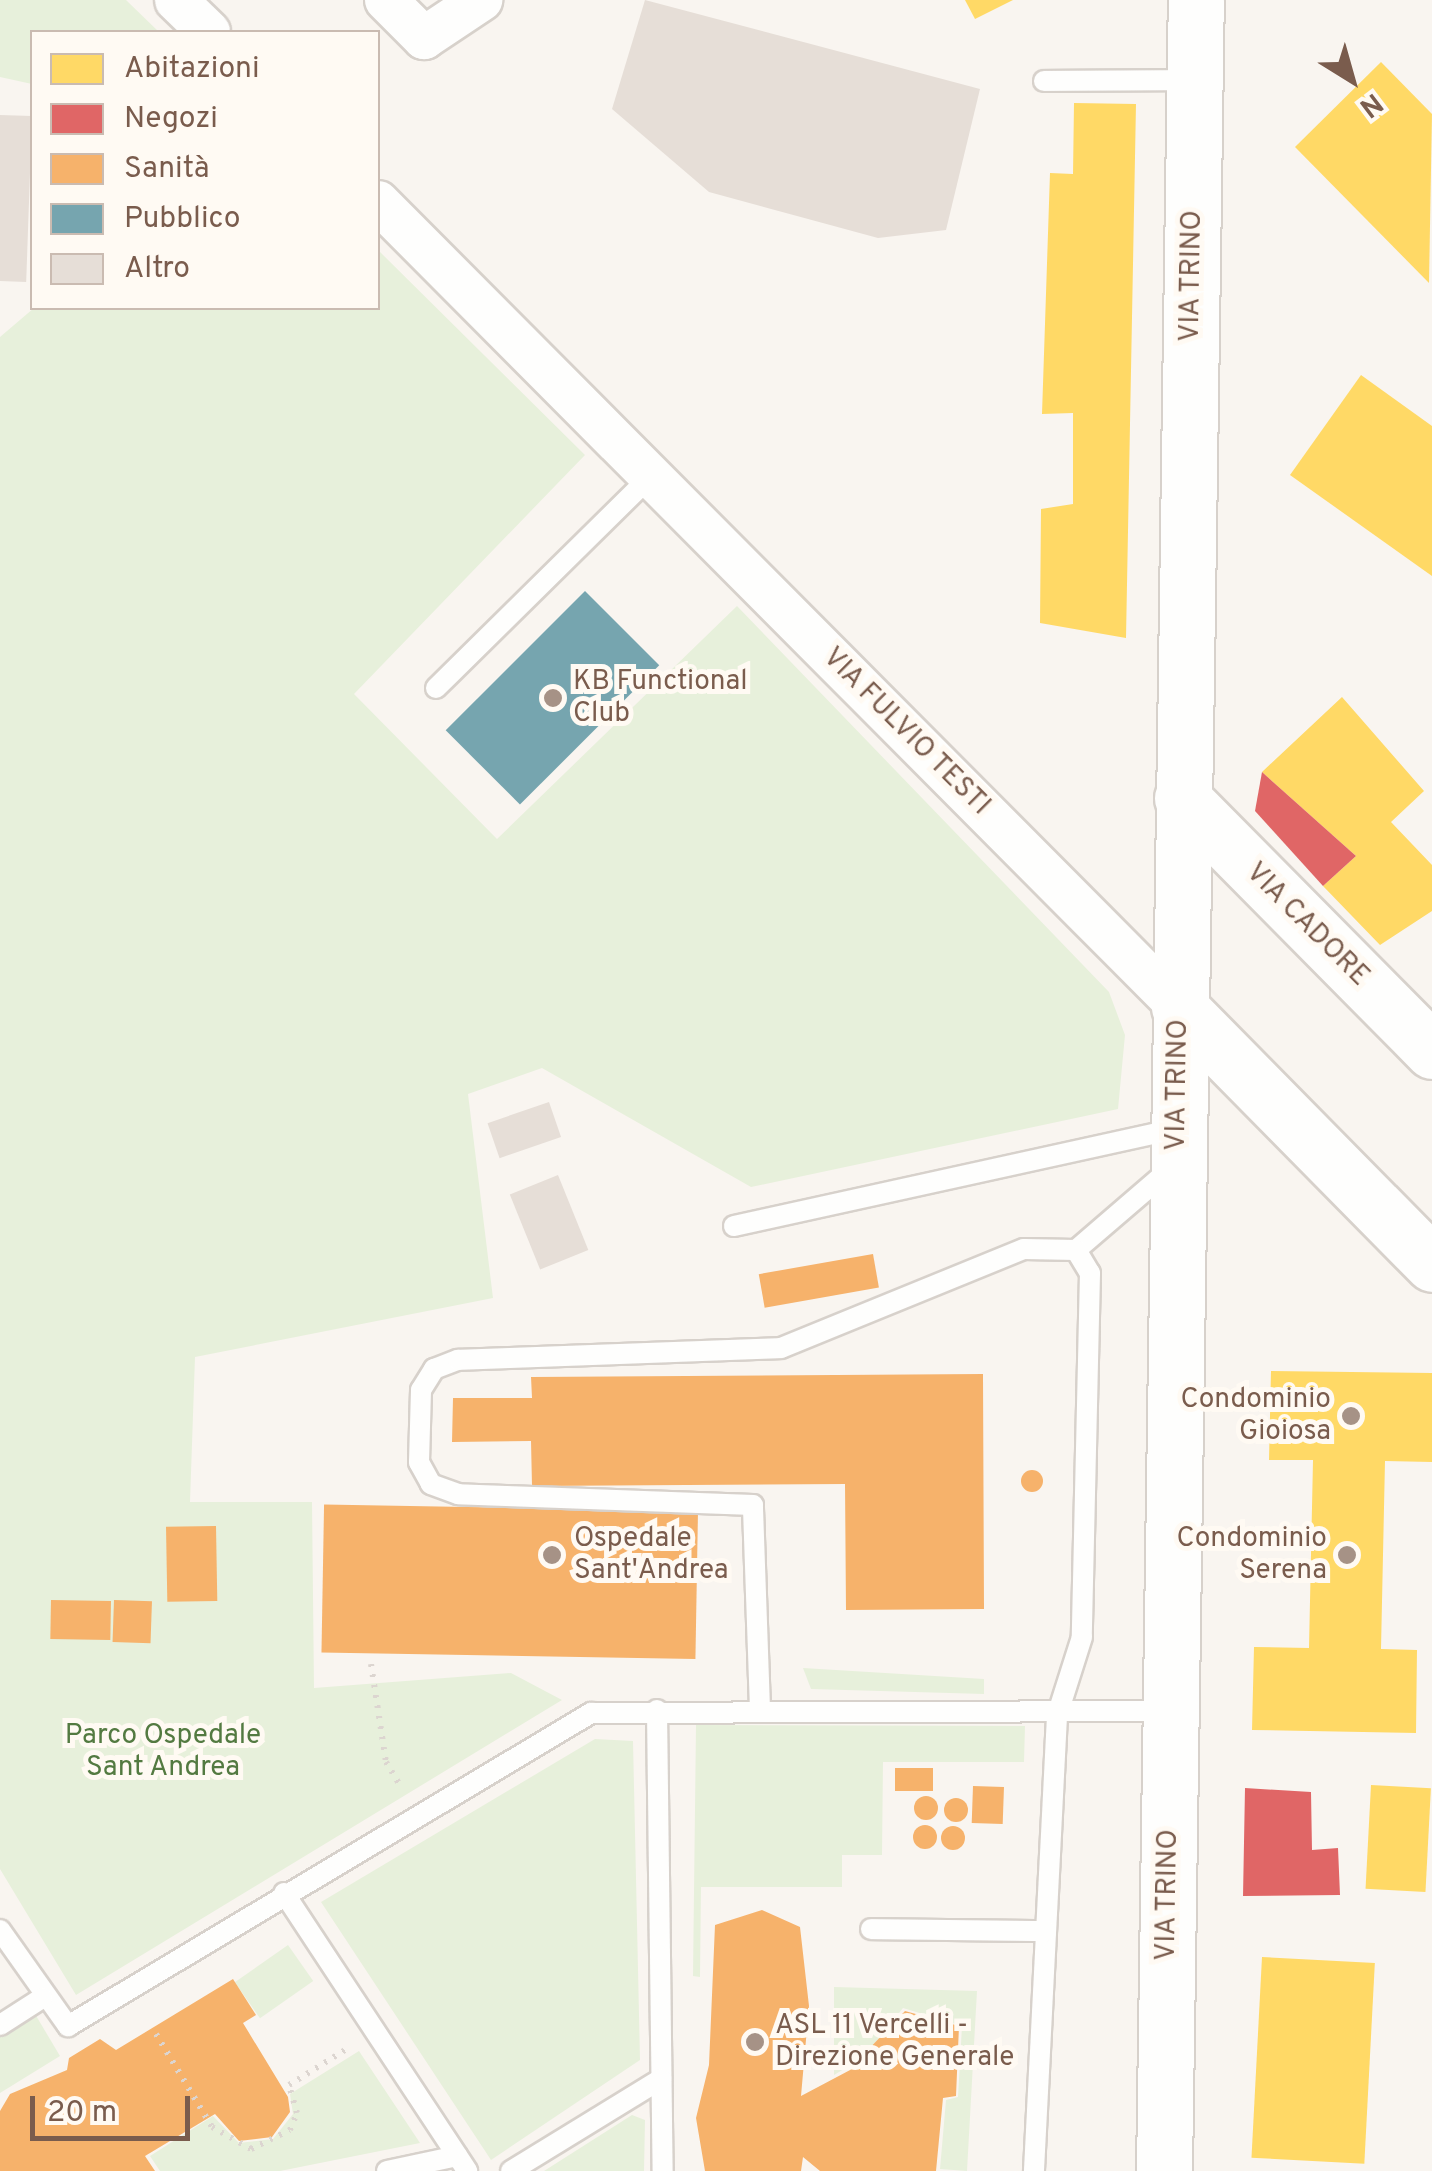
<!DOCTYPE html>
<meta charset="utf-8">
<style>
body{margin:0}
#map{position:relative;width:1432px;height:2171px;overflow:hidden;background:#f9f5f0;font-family:Overpass,sans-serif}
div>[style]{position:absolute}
.green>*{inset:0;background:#e7f0db;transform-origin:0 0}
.homes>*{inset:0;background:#ffd966;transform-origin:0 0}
.shops>*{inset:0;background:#e06666}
.health>*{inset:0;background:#f6b26b;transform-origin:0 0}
.round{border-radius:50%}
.public>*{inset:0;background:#76a5af;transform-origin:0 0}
.building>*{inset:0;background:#e6ded7;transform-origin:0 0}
.path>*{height:6px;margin-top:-3px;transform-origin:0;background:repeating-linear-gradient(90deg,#dcd5d0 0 2.5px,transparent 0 10.5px)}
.roads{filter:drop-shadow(2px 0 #d7d1cb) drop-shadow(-2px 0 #d7d1cb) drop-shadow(0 2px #d7d1cb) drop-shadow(0 -2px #d7d1cb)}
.lane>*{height:20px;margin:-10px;padding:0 10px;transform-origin:10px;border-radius:10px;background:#fefefd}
.street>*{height:42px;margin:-21px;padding:0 21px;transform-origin:21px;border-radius:21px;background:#fefefd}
.secondary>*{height:55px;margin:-27.5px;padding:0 27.5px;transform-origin:27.5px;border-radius:27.5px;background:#fefefd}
.dots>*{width:28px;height:28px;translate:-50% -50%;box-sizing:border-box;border:5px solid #fffaf3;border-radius:50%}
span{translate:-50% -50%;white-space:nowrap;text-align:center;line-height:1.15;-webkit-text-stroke:10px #fffaf3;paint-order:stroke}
.street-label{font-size:28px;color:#7a5c4d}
.poi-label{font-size:28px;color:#7a5c4d}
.left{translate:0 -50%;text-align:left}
.right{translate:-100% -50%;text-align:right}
.park-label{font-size:28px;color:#537a41}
.legend{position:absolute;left:30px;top:30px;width:350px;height:280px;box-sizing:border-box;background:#fffaf3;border:2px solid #cabbb1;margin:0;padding:12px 18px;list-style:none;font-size:30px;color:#7a5c4d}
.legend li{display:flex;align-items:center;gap:20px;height:50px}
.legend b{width:50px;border:2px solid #cabbb1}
.north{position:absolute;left:1302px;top:30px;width:100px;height:100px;-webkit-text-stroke:8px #fffaf3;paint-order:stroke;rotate:143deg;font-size:28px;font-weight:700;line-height:40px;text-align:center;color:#7a5c4d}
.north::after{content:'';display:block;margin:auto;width:35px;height:45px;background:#7a5c4d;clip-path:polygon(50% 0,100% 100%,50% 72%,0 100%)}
.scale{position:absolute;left:30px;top:2096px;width:160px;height:45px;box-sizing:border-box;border:5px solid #7a5c4d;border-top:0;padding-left:12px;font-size:30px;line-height:35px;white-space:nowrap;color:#7a5c4d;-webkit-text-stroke:8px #fffaf3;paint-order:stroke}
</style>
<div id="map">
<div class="green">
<div style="clip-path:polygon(0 0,126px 0,159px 32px,32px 32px,32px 84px,0 77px)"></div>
<div style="clip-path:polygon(378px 250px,585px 455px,354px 694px,497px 839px,737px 606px,1109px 992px,1125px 1035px,1118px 1109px,751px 1187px,542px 1068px,468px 1094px,493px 1298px,195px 1357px,190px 1502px,312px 1502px,314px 1688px,511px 1673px,562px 1700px,76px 1995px,0 1869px,0 337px,34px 308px,378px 308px)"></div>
<div style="clip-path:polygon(803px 1668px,984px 1679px,984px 1694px,811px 1689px)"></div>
<div style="clip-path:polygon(696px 1725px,1025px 1726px,1024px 1762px,883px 1762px,882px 1855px,842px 1855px,842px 1887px,701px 1887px,700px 1977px,693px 1976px)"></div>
<div style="clip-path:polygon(595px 1739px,633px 1741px,640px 2060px,491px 2160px,321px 1902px)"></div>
<div style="left:288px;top:1945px;width:44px;height:65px;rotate:55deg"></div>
<div style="clip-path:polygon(834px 1987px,977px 1991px,967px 2171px,940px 2169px,946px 2100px,958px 2097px,962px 2026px,903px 2008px,864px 2057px,834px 2075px)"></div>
<div style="clip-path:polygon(35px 2014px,60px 2056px,0 2093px,0 2036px)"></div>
<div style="clip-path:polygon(359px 2051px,420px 2143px,280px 2171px,160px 2171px,150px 2156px,213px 2116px,239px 2143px,273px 2139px,293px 2114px,290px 2094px)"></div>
<div style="clip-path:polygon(632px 2115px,645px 2120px,644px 2171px,544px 2171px)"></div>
</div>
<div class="homes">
<div style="clip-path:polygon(965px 0,1013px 0,975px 19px)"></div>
<div style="clip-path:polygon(1381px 62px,1432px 114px,1429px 283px,1295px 147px)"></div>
<div style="clip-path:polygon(1074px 103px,1136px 104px,1126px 638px,1040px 623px,1041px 509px,1073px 504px,1073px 413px,1042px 414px,1050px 173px,1073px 174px)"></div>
<div style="clip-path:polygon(1361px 375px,1432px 426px,1432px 576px,1290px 475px)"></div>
<div style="clip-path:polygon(1342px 697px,1424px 791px,1391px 822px,1432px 865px,1432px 911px,1380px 945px,1323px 886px,1356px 856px,1262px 772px)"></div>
<div style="clip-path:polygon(1271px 1371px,1432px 1373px,1432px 1462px,1385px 1461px,1381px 1649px,1417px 1650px,1416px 1733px,1252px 1730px,1254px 1647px,1309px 1648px,1313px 1460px,1269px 1460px)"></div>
<div style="left:1371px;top:1785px;width:60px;height:104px;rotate:3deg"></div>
<div style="left:1262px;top:1957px;width:113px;height:201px;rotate:3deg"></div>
</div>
<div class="shops">
<div style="clip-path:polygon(1262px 772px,1356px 856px,1323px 886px,1255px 811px)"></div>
<div style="clip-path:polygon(1245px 1788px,1311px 1792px,1312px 1850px,1338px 1848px,1340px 1895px,1243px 1896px)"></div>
</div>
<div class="health">
<div style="left:873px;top:1254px;width:34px;height:116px;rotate:80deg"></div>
<div style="clip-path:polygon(983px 1374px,984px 1609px,846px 1610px,845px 1484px,532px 1486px,531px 1441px,452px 1442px,453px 1398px,532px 1398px,531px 1377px)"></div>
<div class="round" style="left:1021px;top:1470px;width:22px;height:22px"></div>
<div style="left:698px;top:1511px;width:148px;height:374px;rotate:91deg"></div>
<div style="left:216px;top:1526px;width:75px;height:50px;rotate:89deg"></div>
<div style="left:51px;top:1600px;width:60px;height:39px;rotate:1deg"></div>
<div style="left:114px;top:1600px;width:38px;height:42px;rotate:2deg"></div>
<div style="left:895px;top:1768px;width:38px;height:23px"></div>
<div style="left:973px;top:1786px;width:31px;height:37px;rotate:2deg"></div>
<div class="round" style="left:914px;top:1796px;width:24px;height:24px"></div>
<div class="round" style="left:944px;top:1798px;width:24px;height:24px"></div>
<div class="round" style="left:913px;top:1825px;width:24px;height:24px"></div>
<div class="round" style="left:941px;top:1826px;width:24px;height:24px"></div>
<div style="clip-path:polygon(762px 1910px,800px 1927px,809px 2006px,801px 2096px,869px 2060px,865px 2053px,905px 2011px,959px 2026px,956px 2096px,943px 2098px,936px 2171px,820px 2171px,803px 2157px,801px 2171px,705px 2171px,696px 2118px,709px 2065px,715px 1925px)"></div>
<div style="clip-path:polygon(233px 1979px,256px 2015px,243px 2023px,288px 2097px,290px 2112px,272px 2137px,239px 2141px,215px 2114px,145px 2156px,155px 2171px,0 2171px,0 2111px,10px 2094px,67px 2070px,69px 2058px,100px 2039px,116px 2050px)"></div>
</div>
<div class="public">
<div style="left:585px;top:591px;width:105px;height:197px;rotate:45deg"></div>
</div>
<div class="building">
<div style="clip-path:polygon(645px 0,980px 89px,946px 230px,878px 238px,709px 192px,612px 109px)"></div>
<div style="left:0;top:115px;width:32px;height:166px;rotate:2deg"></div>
<div style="left:549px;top:1102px;width:37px;height:65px;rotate:71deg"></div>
<div style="left:558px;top:1175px;width:81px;height:52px;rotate:68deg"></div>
</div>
<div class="path">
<div style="left:371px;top:1664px;width:99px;rotate:81.3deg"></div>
<div style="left:386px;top:1762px;width:29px;rotate:59deg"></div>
<div style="left:156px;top:2034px;width:109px;rotate:58.9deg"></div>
<div style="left:212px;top:2127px;width:45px;rotate:29.4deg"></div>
<div style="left:251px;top:2149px;width:43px;rotate:-26deg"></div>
<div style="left:290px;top:2130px;width:18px;rotate:-68deg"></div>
<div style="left:297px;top:2113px;width:29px;rotate:-106deg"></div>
<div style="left:289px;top:2085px;width:66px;rotate:-32deg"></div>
</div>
<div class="roads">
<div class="lane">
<div style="left:1044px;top:81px;width:149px;rotate:-0.4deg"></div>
<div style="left:436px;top:688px;width:302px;rotate:-44.6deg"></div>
<div style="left:734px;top:1226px;width:452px;rotate:-12.4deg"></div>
<div style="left:1076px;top:1250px;width:121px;rotate:-40.7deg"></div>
<div style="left:760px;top:1709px;width:204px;rotate:-92deg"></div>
<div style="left:753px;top:1505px;width:295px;rotate:-177.9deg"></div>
<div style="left:458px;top:1494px;width:29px;rotate:-160deg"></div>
<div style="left:431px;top:1484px;width:25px;rotate:-119deg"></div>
<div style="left:419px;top:1462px;width:72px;rotate:-88.4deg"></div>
<div style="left:421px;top:1390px;width:25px;rotate:-58deg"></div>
<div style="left:434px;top:1369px;width:26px;rotate:-21deg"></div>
<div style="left:458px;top:1360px;width:323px;rotate:-2.1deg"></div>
<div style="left:781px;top:1348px;width:262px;rotate:-22.2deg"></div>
<div style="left:1024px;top:1249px;width:52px;rotate:1.1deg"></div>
<div style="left:1076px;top:1250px;width:27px;rotate:59deg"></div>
<div style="left:1090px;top:1273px;width:364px;rotate:91.3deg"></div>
<div style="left:1082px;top:1637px;width:83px;rotate:107.6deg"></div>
<div style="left:1057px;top:1716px;width:456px;rotate:92.9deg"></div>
<div style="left:657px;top:1710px;width:461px;rotate:89.3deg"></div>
<div style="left:284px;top:1893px;width:333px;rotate:56.6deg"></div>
<div style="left:871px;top:1929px;width:175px;rotate:0.7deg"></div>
<div style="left:0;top:1930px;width:118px;rotate:54.7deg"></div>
<div style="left:68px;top:2026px;width:610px;rotate:-30.9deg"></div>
<div style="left:591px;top:1713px;width:578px;rotate:-0.2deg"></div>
<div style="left:0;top:2025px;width:50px;rotate:-32.7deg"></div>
<div style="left:387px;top:2171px;width:72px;rotate:-12.1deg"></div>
<div style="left:511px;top:2171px;width:176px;rotate:-31.5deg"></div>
</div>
<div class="street">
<div style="left:176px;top:0;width:46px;rotate:44.1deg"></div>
<div style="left:386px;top:0;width:54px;rotate:45deg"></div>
<div style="left:424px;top:38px;width:69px;rotate:-33.7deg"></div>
<div style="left:378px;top:202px;width:1136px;rotate:45.14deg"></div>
</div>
<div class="secondary">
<div style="left:1182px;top:798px;width:356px;rotate:45.3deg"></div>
<div style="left:1179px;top:1007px;width:361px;rotate:45.4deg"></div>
<div style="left:1164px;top:2171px;width:2171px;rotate:-89.16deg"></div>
</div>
</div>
<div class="dots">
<div style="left:553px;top:698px;background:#a69286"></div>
<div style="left:1351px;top:1416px;background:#a69286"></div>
<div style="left:552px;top:1555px;background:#a69286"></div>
<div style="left:1347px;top:1555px;background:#a69286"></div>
<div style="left:755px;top:2042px;background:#a69286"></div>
</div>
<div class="street-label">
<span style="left:1192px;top:276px;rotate:-89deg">VIA TRINO</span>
<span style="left:906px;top:732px;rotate:45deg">VIA FULVIO TESTI</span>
<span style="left:1307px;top:925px;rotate:45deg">VIA CADORE</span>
<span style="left:1178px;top:1085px;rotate:-89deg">VIA TRINO</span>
<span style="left:1168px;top:1895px;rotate:-89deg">VIA TRINO</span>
</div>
<div class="poi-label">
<span class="left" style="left:573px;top:698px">KB Functional<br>Club</span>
<span class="right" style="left:1331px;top:1416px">Condominio<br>Gioiosa</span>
<span class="left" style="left:574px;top:1555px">Ospedale<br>Sant'Andrea</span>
<span class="right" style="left:1327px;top:1555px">Condominio<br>Serena</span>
<span class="left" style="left:775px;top:2042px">ASL 11 Vercelli -<br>Direzione Generale</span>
</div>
<div class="park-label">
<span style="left:163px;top:1752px">Parco Ospedale<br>Sant Andrea</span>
</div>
<ul class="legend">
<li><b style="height:28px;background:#ffd966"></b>Abitazioni</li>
<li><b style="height:28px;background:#e06666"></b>Negozi</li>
<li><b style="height:28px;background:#f6b26b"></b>Sanità</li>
<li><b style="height:28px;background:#76a5af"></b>Pubblico</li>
<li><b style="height:28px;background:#e6ded7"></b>Altro</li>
</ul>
<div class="north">N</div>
<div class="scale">20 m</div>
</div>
